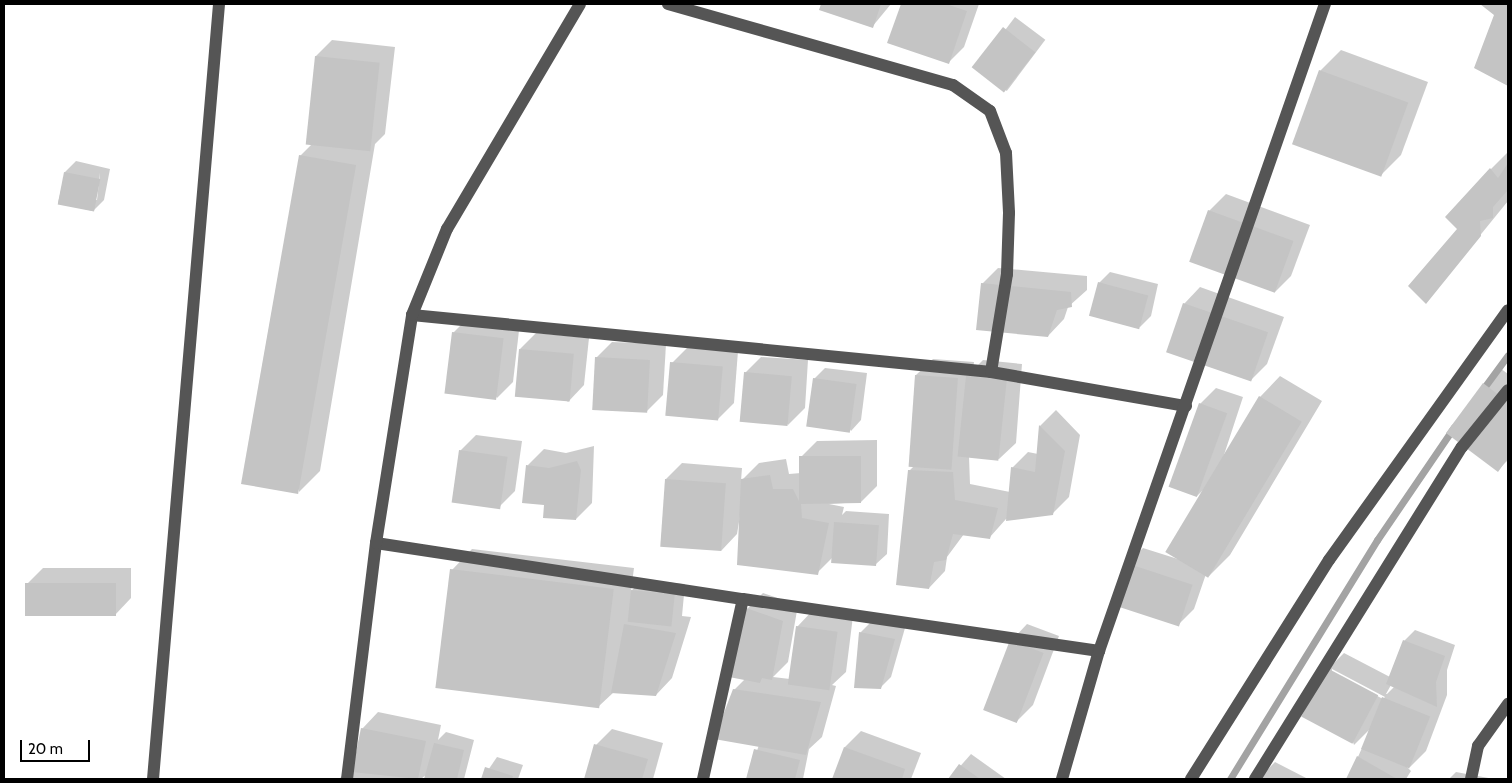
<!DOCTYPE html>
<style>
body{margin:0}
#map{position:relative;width:1512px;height:783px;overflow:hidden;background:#fff;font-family:Cabin,sans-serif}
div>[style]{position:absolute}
.shadow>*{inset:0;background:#0003;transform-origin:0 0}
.stream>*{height:7px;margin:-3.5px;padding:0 3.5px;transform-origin:3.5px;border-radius:3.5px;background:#a3a3a3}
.building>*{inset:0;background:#c4c4c4;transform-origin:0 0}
.minor>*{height:12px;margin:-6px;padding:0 6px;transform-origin:6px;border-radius:6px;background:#555}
span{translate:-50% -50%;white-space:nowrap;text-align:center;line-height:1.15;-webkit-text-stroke:4px #fff;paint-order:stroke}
.frame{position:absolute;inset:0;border:5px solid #000;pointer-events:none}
.scale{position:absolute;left:20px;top:740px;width:70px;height:22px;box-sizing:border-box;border:2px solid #000;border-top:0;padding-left:6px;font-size:15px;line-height:18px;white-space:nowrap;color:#000;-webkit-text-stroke:4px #fff;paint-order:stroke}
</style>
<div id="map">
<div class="shadow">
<div style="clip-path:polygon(822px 4px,891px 4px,872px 27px,820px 9px)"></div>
<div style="clip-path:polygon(902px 4px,979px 4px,964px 47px,948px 63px,889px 42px)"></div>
<div style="clip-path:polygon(1482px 4px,1508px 4px,1508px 84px,1476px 67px,1495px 14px)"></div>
<div style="left:1015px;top:17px;width:38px;height:64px;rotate:37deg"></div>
<div style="clip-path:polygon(332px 40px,395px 47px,385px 134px,375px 144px,320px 471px,299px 492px,300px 156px,312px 144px,316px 56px)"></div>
<div style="clip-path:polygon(1341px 50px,1428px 82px,1401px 155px,1380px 176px,1320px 71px)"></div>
<div style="clip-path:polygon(1507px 153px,1508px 201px,1426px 302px,1491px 169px)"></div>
<div style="clip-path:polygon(evenodd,76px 161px,110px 169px,104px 200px,93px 211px,58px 203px,65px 172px,76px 161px,100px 173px,97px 200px,95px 200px,100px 173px)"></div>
<div style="clip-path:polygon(1226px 194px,1310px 225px,1291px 276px,1275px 292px,1191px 261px,1209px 211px)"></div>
<div style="clip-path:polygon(998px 268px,1087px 276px,1087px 290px,1068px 307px,1064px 319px,1048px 336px,982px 284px)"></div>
<div style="clip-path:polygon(1110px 272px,1158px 284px,1151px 316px,1140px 327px,1099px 283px)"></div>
<div style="clip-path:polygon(1200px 287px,1284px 317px,1267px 364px,1251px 380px,1184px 304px)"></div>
<div style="clip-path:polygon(469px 317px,520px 322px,513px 382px,497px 398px,453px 333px)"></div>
<div style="clip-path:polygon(536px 333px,589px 338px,584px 385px,568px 402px,520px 349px)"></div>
<div style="clip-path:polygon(612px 342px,666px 344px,663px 395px,647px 411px,596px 358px)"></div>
<div style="clip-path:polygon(688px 347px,738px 351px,734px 403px,718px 419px,672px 363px)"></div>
<div style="clip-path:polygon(761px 357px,808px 360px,805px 408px,788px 425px,745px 373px)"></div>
<div style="clip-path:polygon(933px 359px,974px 362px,973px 370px,983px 360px,1022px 364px,1016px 443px,999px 459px,969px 456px,970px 484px,1010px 492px,1012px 468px,1028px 452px,1038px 454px,1040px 426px,1056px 410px,1080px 435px,1069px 497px,1052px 514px,1006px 519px,990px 537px,964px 534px,947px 557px,945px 571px,929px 588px,909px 471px,914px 466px,916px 375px)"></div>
<div style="clip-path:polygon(825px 368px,867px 373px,861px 420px,851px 431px,814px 379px)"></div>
<div style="clip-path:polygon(1500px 368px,1508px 374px,1508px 460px,1498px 470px,1484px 384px)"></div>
<div style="clip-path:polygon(1280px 376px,1322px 401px,1230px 555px,1209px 576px,1206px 574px,1194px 609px,1178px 625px,1127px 564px,1143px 548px,1181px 560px,1203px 490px,1197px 496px,1200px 404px,1216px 388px,1243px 397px,1222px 461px,1260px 397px)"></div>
<div style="clip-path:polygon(476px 435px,522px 441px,515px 491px,499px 507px,460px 451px)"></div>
<div style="clip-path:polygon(877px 440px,877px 486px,861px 502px,829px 504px,844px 507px,842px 515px,846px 511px,889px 514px,887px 554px,876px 564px,833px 557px,817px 573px,741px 510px,737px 534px,721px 551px,666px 479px,682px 463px,742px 468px,741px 481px,759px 463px,786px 459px,789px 474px,801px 473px,801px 457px,817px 441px)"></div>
<div style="clip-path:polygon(594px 446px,592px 503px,576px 519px,546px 504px,528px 465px,544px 449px,566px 453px)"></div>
<div style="clip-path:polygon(472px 549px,634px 568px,631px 591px,643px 580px,685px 584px,682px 616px,691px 617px,672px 678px,656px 695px,614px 692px,599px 706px,452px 570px)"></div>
<div style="clip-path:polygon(43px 568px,131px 568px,131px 598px,115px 615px,27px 584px)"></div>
<div style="clip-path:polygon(763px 593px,798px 605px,788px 662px,773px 677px,790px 679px,797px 627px,813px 610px,853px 616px,846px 672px,832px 685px,836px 686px,822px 737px,809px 749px,803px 779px,747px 779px,759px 745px,734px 690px,745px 679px,747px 609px)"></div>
<div style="clip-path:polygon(871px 622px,905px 628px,891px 677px,880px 688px,860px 633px)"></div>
<div style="clip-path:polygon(1027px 624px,1059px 636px,1033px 705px,1017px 721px,1011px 641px)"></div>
<div style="clip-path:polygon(evenodd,1415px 630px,1455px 645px,1447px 670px,1447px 695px,1426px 751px,1410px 767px,1404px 764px,1411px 771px,1406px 779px,1348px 779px,1371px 728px,1354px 745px,1328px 669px,1344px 653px,1390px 677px,1404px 641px,1415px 630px,1332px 669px,1385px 697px,1383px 699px,1332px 672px,1332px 669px,1415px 630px,1391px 685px,1395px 686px,1387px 694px,1386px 694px,1391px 685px)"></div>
<div style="clip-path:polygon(378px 712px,441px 725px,438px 740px,446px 732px,474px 740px,464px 779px,426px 779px,427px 774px,421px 779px,339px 779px,348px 770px,353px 771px,362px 729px)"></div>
<div style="clip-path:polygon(612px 729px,663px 743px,653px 779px,586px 779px,596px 745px)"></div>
<div style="clip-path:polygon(861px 731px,921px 753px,911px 779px,833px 779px,845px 747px)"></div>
<div style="clip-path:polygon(971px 754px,1006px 779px,949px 779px)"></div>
<div style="clip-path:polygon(497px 757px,523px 765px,518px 779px,482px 779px)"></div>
<div style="clip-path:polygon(1275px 762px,1308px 779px,1258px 779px)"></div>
<div style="clip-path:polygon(1456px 772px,1494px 779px,1449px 779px)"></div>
</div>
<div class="stream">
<div style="left:1480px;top:393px;width:47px;rotate:-53.6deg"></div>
<div style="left:1230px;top:779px;width:281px;rotate:-58.4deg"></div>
<div style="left:1377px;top:540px;width:137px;rotate:-55.7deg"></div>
</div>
<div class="building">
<div style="clip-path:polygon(821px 4px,881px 4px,873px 28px,819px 10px)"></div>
<div style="clip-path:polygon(901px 4px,946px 4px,967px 11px,949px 64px,887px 43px)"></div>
<div style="clip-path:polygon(1480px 4px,1508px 4px,1508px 86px,1474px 68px,1494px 15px)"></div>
<div style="left:1003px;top:27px;width:41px;height:51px;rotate:38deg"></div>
<div style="left:315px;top:56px;width:65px;height:89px;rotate:6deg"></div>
<div style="left:1319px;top:70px;width:95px;height:79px;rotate:20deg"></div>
<div style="left:299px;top:155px;width:58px;height:334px;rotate:10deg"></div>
<div style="clip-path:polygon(1508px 163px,1508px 190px,1493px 207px,1493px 218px,1480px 221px,1481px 236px,1426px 304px,1408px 286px,1457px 229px,1445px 217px,1490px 168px,1498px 178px)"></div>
<div style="left:64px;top:172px;width:37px;height:33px;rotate:11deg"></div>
<div style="left:1208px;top:210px;width:91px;height:55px;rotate:20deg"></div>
<div style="left:1098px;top:282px;width:52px;height:35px;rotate:15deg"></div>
<div style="clip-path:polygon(981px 283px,1071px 292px,1072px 307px,1057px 310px,1048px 337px,976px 330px)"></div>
<div style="left:1183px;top:303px;width:90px;height:52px;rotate:19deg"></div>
<div style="left:452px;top:332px;width:52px;height:62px;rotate:7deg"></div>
<div style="left:519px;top:349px;width:55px;height:48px;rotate:5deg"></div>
<div style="left:595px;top:357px;width:55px;height:53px;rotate:3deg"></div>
<div style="left:670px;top:362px;width:53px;height:54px;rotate:5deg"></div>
<div style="left:744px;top:372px;width:48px;height:50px;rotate:5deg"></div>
<div style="left:915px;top:375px;width:43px;height:92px;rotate:4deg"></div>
<div style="left:966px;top:376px;width:41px;height:81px;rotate:6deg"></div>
<div style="left:813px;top:378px;width:44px;height:49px;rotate:8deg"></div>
<div style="clip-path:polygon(1483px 383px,1508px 402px,1508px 458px,1498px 472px,1446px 433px)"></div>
<div style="left:1259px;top:396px;width:50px;height:182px;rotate:31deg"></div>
<div style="left:1199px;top:403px;width:30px;height:89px;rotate:20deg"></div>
<div style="clip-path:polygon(1039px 425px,1065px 451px,1053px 515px,1006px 521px,1011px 467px,1035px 472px)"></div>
<div style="left:459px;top:450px;width:49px;height:53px;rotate:8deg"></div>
<div style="clip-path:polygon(799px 456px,861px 456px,861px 503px,801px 504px,802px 518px,829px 523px,818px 575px,737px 565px,741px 479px,770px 475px,773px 489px,793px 489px,799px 501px)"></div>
<div style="clip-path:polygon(577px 461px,581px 470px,576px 520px,543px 518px,544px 505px,522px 503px,526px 465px,549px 468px)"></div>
<div style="clip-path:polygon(908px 470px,953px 472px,955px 500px,998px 508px,990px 539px,953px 534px,946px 560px,934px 562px,929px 589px,896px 585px)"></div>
<div style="left:665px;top:479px;width:61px;height:68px;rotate:4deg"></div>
<div style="left:834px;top:522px;width:45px;height:41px;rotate:4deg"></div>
<div style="left:1126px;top:563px;width:70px;height:44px;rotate:18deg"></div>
<div style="left:450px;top:569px;width:165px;height:120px;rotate:7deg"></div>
<div style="left:25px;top:583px;width:91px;height:33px"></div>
<div style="left:631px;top:590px;width:44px;height:32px;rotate:6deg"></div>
<div style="clip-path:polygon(746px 608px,783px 621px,772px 680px,762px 678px,760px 683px,729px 677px)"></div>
<div style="clip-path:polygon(624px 624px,676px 633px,656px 696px,611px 693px)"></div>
<div style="left:796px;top:626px;width:42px;height:59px;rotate:8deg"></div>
<div style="clip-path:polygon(859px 632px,895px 639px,881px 689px,854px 688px)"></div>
<div style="left:1010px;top:640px;width:36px;height:75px;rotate:21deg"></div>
<div style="clip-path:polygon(1403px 640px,1445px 656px,1436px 682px,1437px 707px,1386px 684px)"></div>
<div style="left:1327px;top:668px;width:58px;height:55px;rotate:28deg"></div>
<div style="clip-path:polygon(733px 689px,821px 702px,806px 755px,714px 739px)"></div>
<div style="left:1382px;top:697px;width:52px;height:56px;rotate:22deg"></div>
<div style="clip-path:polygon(361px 728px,426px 741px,418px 779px,352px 772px)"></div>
<div style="clip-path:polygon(434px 743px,464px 750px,457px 779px,424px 779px)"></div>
<div style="clip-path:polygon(594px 744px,648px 759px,642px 779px,584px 779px)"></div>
<div style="clip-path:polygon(844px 747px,905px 769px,902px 779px,832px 779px)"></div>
<div style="clip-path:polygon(754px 749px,800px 760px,795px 779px,746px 779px)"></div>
<div style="clip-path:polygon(1357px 756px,1397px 779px,1346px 779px)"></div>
<div style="clip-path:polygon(959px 764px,980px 779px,948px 779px)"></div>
<div style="clip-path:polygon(485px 767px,513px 776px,512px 779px,481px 779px)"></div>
</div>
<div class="minor">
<div style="left:668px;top:4px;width:296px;rotate:15.9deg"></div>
<div style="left:953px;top:85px;width:45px;rotate:35.1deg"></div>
<div style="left:990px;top:111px;width:45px;rotate:69.1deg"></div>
<div style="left:1006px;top:153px;width:60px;rotate:87.1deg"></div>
<div style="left:1009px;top:213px;width:61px;rotate:91.9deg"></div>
<div style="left:1007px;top:274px;width:99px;rotate:99.3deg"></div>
<div style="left:412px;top:315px;width:582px;rotate:5.62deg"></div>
<div style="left:991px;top:372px;width:198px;rotate:9.9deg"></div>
<div style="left:376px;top:543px;width:371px;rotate:8.7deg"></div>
<div style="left:153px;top:779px;width:778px;rotate:-85.13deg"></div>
<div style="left:347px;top:779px;width:238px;rotate:-83deg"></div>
<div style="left:376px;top:543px;width:231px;rotate:-81deg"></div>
<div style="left:412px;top:315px;width:93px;rotate:-67.9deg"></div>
<div style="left:447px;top:229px;width:261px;rotate:-59.4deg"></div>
<div style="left:703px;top:779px;width:184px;rotate:-77.5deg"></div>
<div style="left:743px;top:599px;width:360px;rotate:8.3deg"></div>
<div style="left:1062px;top:779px;width:133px;rotate:-73.9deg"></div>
<div style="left:1099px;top:651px;width:685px;rotate:-70.75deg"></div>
<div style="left:1191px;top:779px;width:259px;rotate:-57.8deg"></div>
<div style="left:1329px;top:560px;width:307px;rotate:-54.4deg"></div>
<div style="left:1255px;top:779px;width:391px;rotate:-58.1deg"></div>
<div style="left:1462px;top:447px;width:73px;rotate:-51.1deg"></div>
<div style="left:1471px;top:779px;width:34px;rotate:-78deg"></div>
<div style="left:1478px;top:746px;width:52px;rotate:-54.5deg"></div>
</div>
<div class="frame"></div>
<div class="scale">20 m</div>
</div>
